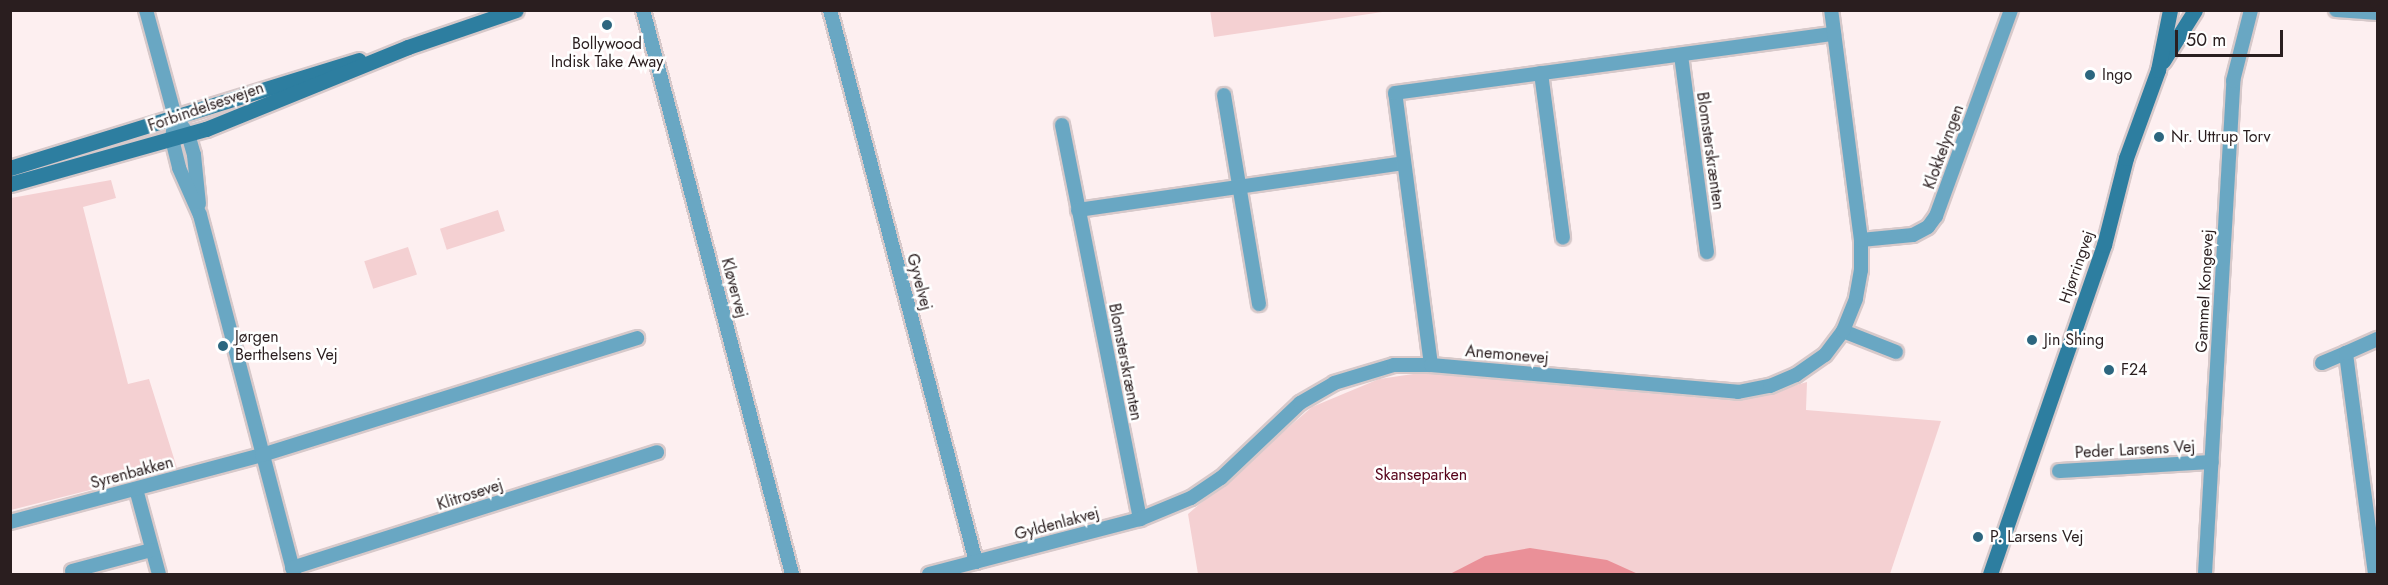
<!DOCTYPE html>
<meta charset="utf-8">
<style>
body{margin:0}
#map{position:relative;width:2388px;height:585px;overflow:hidden;background:#fdeff0;font-family:Jost,sans-serif}
div>[style]{position:absolute}
.green>*{inset:0;background:#f4d0d2;transform-origin:0 0}
.water>*{inset:0;background:#ea9098}
.roads{filter:drop-shadow(2px 0 #d7c9ca) drop-shadow(-2px 0 #d7c9ca) drop-shadow(0 2px #d7c9ca) drop-shadow(0 -2px #d7c9ca)}
.street>*{height:14px;margin:-7px;padding:0 7px;transform-origin:7px;border-radius:7px;background:#69a7c3}
.secondary>*{height:15px;margin:-7.5px;padding:0 7.5px;transform-origin:7.5px;border-radius:7.5px;background:#2d7ea0}
.dots>*{width:16px;height:16px;translate:-50% -50%;box-sizing:border-box;border:3px solid #fff;border-radius:50%}
span{translate:-50% -50%;white-space:nowrap;text-align:center;line-height:1.15;-webkit-text-stroke:5px #fff;paint-order:stroke}
.poi-label{font-size:16px;color:#2a1e1f}
.left{translate:0 -50%;text-align:left}
.street-label{font-size:16px;color:#2a1e1f}
.park-label{font-size:16px;color:#550219}
.frame{position:absolute;inset:0;border:12px solid #2a1e1f;pointer-events:none}
.scale{position:absolute;left:2175px;top:30px;width:108px;height:27px;box-sizing:border-box;border:3px solid #2a1e1f;border-top:0;padding-left:8px;font-size:18px;line-height:21px;white-space:nowrap;color:#2a1e1f;-webkit-text-stroke:4px #fff;paint-order:stroke}
</style>
<div id="map">
<div class="green">
<div style="clip-path:polygon(1210px 10px,1389px 10px,1389px 11px,1214px 37px)"></div>
<div style="clip-path:polygon(111px 180px,116px 198px,83px 207px,128px 384px,149px 379px,177px 468px,11px 510px,11px 198px)"></div>
<div style="left:498px;top:210px;width:22px;height:61px;rotate:72deg"></div>
<div style="left:408px;top:247px;width:29px;height:46px;rotate:72deg"></div>
<div style="clip-path:polygon(1420px 373px,1738px 401px,1807px 382px,1806px 410px,1941px 421px,1890px 574px,1198px 574px,1188px 514px,1312px 407px,1379px 379px)"></div>
</div>
<div class="water">
<div style="clip-path:polygon(1530px 548px,1607px 560px,1638px 574px,1450px 574px,1485px 556px)"></div>
</div>
<div class="roads">
<div class="street">
<div style="left:146px;top:10px;width:111px;rotate:74.8deg"></div>
<div style="left:175px;top:117px;width:21px;rotate:53deg"></div>
<div style="left:188px;top:134px;width:22px;rotate:74deg"></div>
<div style="left:194px;top:155px;width:49px;rotate:84.2deg"></div>
<div style="left:643px;top:10px;width:583px;rotate:75.2deg"></div>
<div style="left:830px;top:10px;width:571px;rotate:75.18deg"></div>
<div style="left:2336px;top:10px;width:42px;rotate:4.1deg"></div>
<div style="left:1681px;top:55px;width:199px;rotate:82.5deg"></div>
<div style="left:1541px;top:73px;width:166px;rotate:82.4deg"></div>
<div style="left:1224px;top:95px;width:212px;rotate:80.5deg"></div>
<div style="left:175px;top:117px;width:22px;rotate:98deg"></div>
<div style="left:172px;top:139px;width:30px;rotate:76deg"></div>
<div style="left:179px;top:168px;width:51px;rotate:65.9deg"></div>
<div style="left:200px;top:215px;width:371px;rotate:75.3deg"></div>
<div style="left:1062px;top:125px;width:402px;rotate:78.8deg"></div>
<div style="left:1078px;top:210px;width:329px;rotate:-8.2deg"></div>
<div style="left:1861px;top:240px;width:52px;rotate:-5.5deg"></div>
<div style="left:1913px;top:235px;width:17px;rotate:-28deg"></div>
<div style="left:1928px;top:227px;width:14px;rotate:-54deg"></div>
<div style="left:1936px;top:216px;width:219px;rotate:-70deg"></div>
<div style="left:1843px;top:331px;width:57px;rotate:21.6deg"></div>
<div style="left:2322px;top:363px;width:26px;rotate:-23deg"></div>
<div style="left:1431px;top:365px;width:274px;rotate:-97.5deg"></div>
<div style="left:1395px;top:93px;width:443px;rotate:-7.7deg"></div>
<div style="left:2059px;top:471px;width:153px;rotate:-3.4deg"></div>
<div style="left:136px;top:489px;width:88px;rotate:74.9deg"></div>
<div style="left:10px;top:522px;width:261px;rotate:-14.9deg"></div>
<div style="left:262px;top:455px;width:393px;rotate:-17.3deg"></div>
<div style="left:292px;top:568px;width:383px;rotate:-17.6deg"></div>
<div style="left:72px;top:571px;width:82px;rotate:-14.9deg"></div>
<div style="left:929px;top:574px;width:218px;rotate:-14.6deg"></div>
<div style="left:1140px;top:519px;width:55px;rotate:-22.4deg"></div>
<div style="left:1191px;top:498px;width:36px;rotate:-34deg"></div>
<div style="left:1221px;top:478px;width:109px;rotate:-43.5deg"></div>
<div style="left:1300px;top:403px;width:39px;rotate:-30deg"></div>
<div style="left:1334px;top:383px;width:63px;rotate:-16.7deg"></div>
<div style="left:1394px;top:365px;width:37px"></div>
<div style="left:1431px;top:365px;width:308px;rotate:5deg"></div>
<div style="left:1738px;top:392px;width:33px;rotate:-11deg"></div>
<div style="left:1770px;top:386px;width:28px;rotate:-23deg"></div>
<div style="left:1796px;top:375px;width:35px;rotate:-35deg"></div>
<div style="left:1825px;top:355px;width:30px;rotate:-53deg"></div>
<div style="left:1843px;top:331px;width:35px;rotate:-68deg"></div>
<div style="left:1856px;top:298px;width:28px;rotate:-80deg"></div>
<div style="left:1861px;top:270px;width:30px;rotate:-90deg"></div>
<div style="left:1861px;top:240px;width:232px;rotate:-97.4deg"></div>
<div style="left:2205px;top:574px;width:494px;rotate:-86.7deg"></div>
<div style="left:2233px;top:81px;width:73px;rotate:-75.8deg"></div>
<div style="left:2375px;top:574px;width:223px;rotate:-97.5deg"></div>
<div style="left:2346px;top:353px;width:35px;rotate:-24deg"></div>
</div>
<div class="secondary">
<div style="left:2163px;top:61px;width:60px;rotate:-57.9deg"></div>
<div style="left:10px;top:168px;width:365px;rotate:-17.2deg"></div>
<div style="left:10px;top:184px;width:204px;rotate:-15.7deg"></div>
<div style="left:206px;top:129px;width:218px;rotate:-22.1deg"></div>
<div style="left:408px;top:47px;width:114px;rotate:-18.9deg"></div>
<div style="left:1990px;top:574px;width:348px;rotate:-70.9deg"></div>
<div style="left:2104px;top:245px;width:90px;rotate:-75.8deg"></div>
<div style="left:2126px;top:158px;width:94px;rotate:-70deg"></div>
<div style="left:2158px;top:70px;width:61px;rotate:-78.7deg"></div>
</div>
</div>
<div class="dots">
<div style="left:607px;top:25px;background:#2c667f"></div>
<div style="left:2090px;top:75px;background:#2c667f"></div>
<div style="left:2159px;top:137px;background:#2c667f"></div>
<div style="left:2032px;top:340px;background:#2c667f"></div>
<div style="left:223px;top:346px;background:#2c667f"></div>
<div style="left:2109px;top:370px;background:#2c667f"></div>
<div style="left:1978px;top:537px;background:#2c667f"></div>
</div>
<div class="poi-label">
<span style="left:607px;top:53px">Bollywood<br>Indisk Take Away</span>
<span class="left" style="left:2102px;top:75px">Ingo</span>
<span class="left" style="left:2171px;top:137px">Nr. Uttrup Torv</span>
<span class="left" style="left:235px;top:346px">Jørgen<br>Berthelsens Vej</span>
<span class="left" style="left:2044px;top:340px">Jin Shing</span>
<span class="left" style="left:2121px;top:370px">F24</span>
<span class="left" style="left:1990px;top:537px">P. Larsens Vej</span>
</div>
<div class="street-label">
<span style="left:206px;top:107px;rotate:-19deg">Forbindelsesvejen</span>
<span style="left:1944px;top:147px;rotate:-70deg">Klokkelyngen</span>
<span style="left:1710px;top:151px;rotate:82deg">Blomsterskrænten</span>
<span style="left:2077px;top:267px;rotate:-71deg">Hjørringvej</span>
<span style="left:919px;top:282px;rotate:75deg">Gyvelvej</span>
<span style="left:734px;top:288px;rotate:75deg">Kløvervej</span>
<span style="left:2205px;top:291px;rotate:-87deg">Gammel Kongevej</span>
<span style="left:1507px;top:355px;rotate:5deg">Anemonevej</span>
<span style="left:1125px;top:362px;rotate:79deg">Blomsterskrænten</span>
<span style="left:2135px;top:450px;rotate:-3deg">Peder Larsens Vej</span>
<span style="left:132px;top:473px;rotate:-15deg">Syrenbakken</span>
<span style="left:470px;top:495px;rotate:-18deg">Klitrosevej</span>
<span style="left:1057px;top:524px;rotate:-15deg">Gyldenlakvej</span>
</div>
<div class="park-label">
<span style="left:1421px;top:475px">Skanseparken</span>
</div>
<div class="frame"></div>
<div class="scale">50 m</div>
</div>
